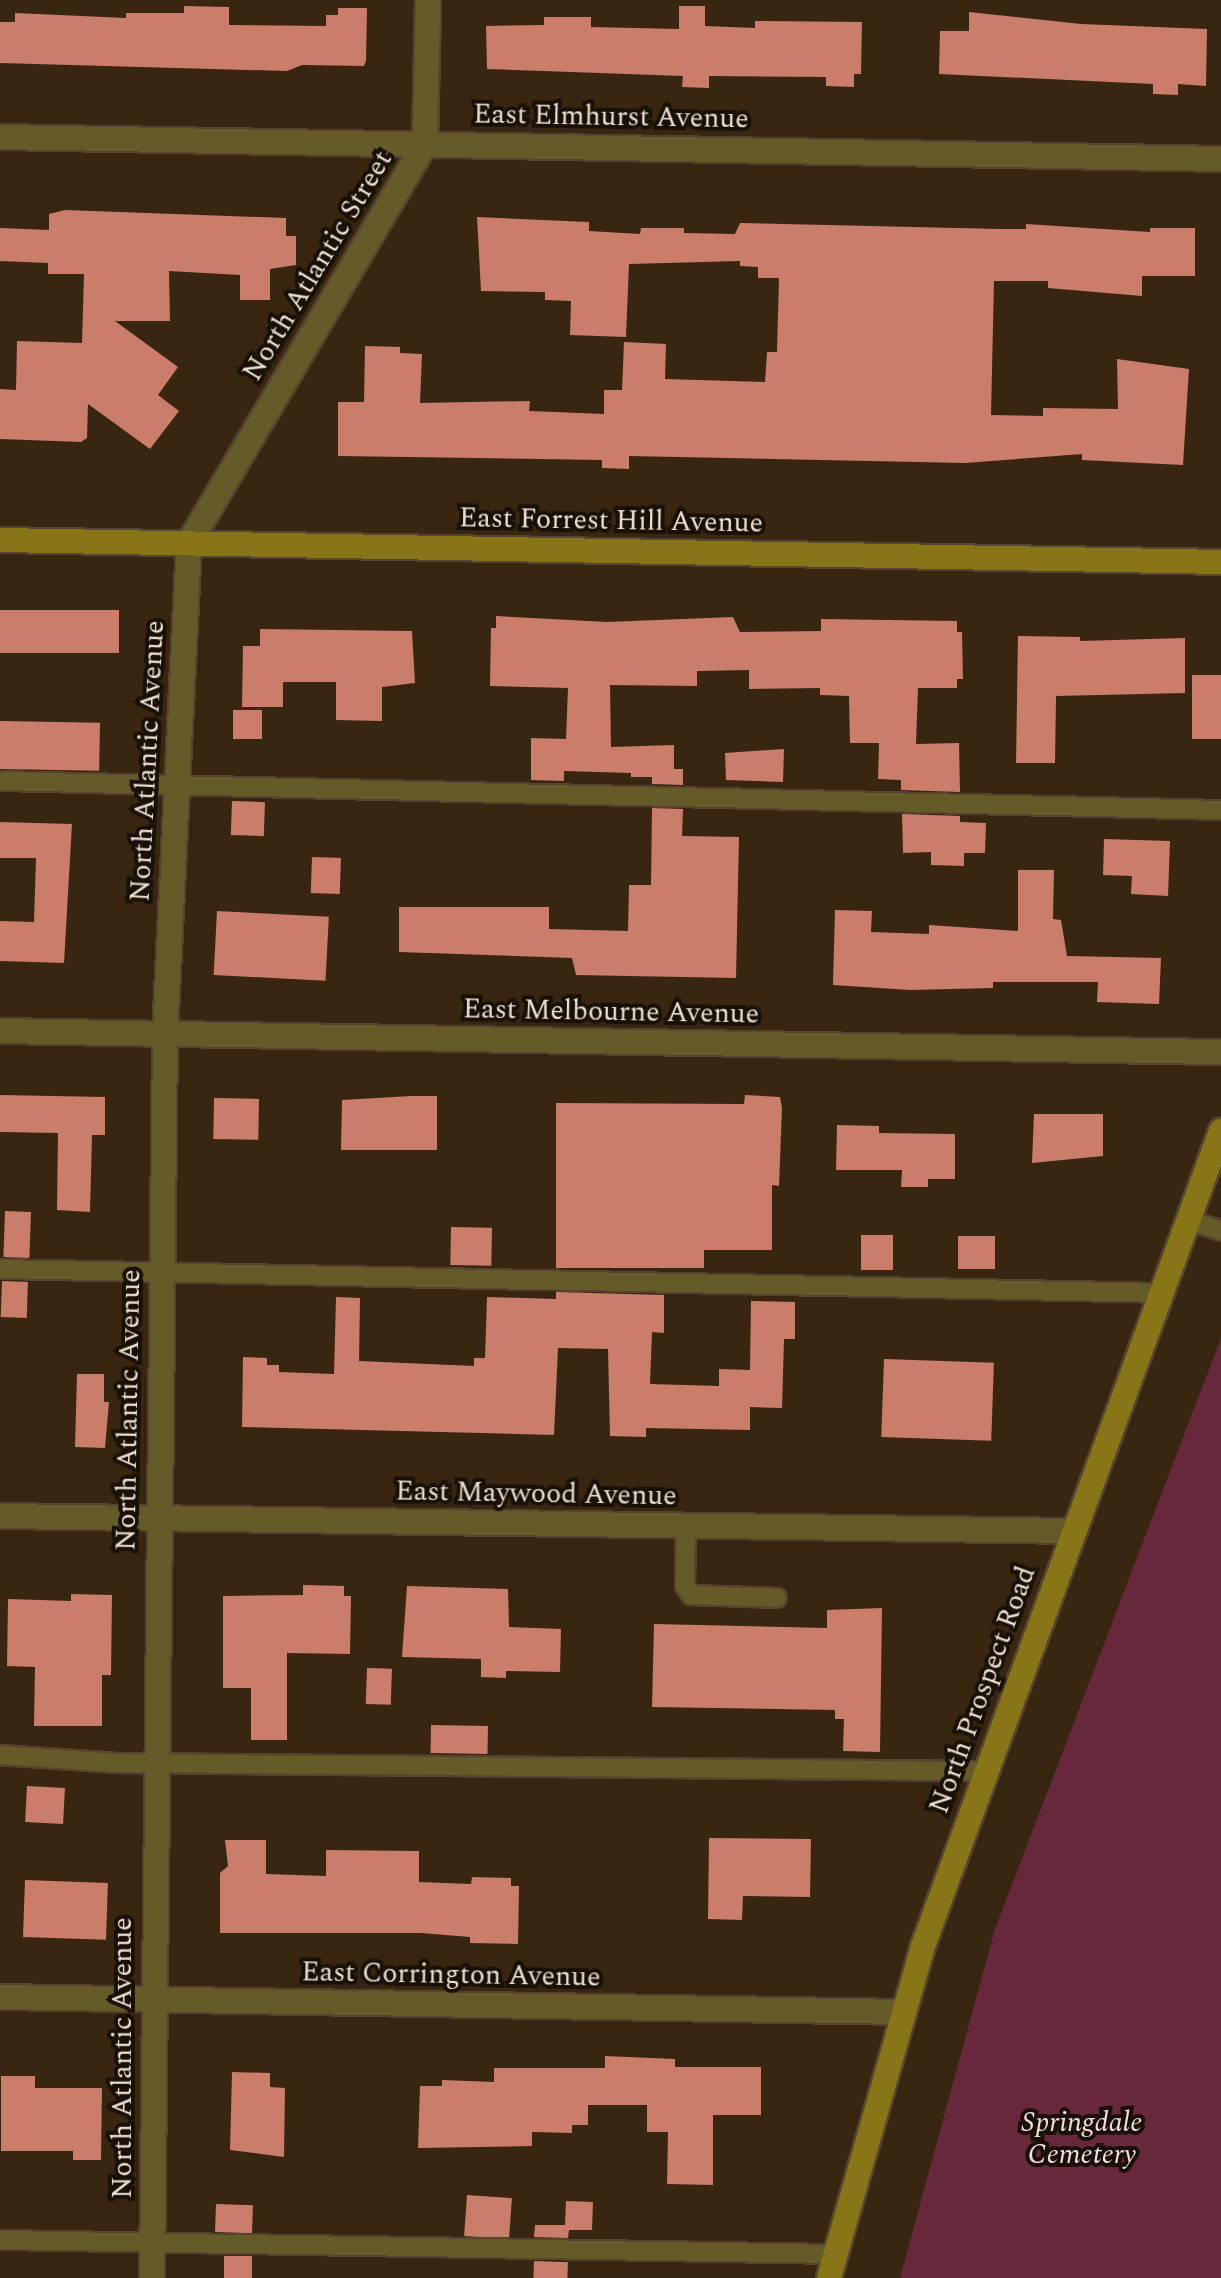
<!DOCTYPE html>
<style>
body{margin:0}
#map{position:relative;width:1221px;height:2278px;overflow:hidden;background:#392611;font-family:Spectral,serif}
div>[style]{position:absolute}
.green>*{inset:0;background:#68283c}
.building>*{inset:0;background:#ca7d6a;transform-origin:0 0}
.roads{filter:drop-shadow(2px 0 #564430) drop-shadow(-2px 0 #564430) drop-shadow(0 2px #564430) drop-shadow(0 -2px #564430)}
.lane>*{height:18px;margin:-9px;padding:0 9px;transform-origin:9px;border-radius:9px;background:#655b28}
.street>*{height:24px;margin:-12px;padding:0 12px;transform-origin:12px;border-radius:12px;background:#655b28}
.secondary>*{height:24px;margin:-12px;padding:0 12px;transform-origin:12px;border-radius:12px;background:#877517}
span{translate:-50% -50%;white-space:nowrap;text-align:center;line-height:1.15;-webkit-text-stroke:8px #191108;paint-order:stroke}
.street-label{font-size:28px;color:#ecdfd2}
.park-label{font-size:28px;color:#f4dde2;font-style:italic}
</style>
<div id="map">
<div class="green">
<div style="clip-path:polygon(1221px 1338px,1221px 2278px,900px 2278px,995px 1929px)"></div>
</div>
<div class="building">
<div style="clip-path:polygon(184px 6px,229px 7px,229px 25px,326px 26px,326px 15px,338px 15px,338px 8px,367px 8px,366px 61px,364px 66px,302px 65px,287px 71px,0 63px,0 22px,15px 22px,15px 13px,126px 18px,126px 13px,184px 13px)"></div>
<div style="clip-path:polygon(679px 6px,705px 6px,705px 26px,755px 28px,755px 21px,862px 22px,861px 74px,854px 74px,854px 87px,826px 86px,826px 77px,709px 76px,709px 88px,682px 87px,683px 76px,487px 69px,486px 26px,544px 25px,544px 17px,591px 17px,591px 27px,679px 29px)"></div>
<div style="clip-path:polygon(969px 12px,1081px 24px,1207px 29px,1206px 86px,1178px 84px,1178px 95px,1153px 94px,1153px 84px,939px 74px,940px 31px,969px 31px)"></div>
<div style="clip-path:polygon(65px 210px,286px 218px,286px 236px,296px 236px,296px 265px,270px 269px,270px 300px,240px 300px,240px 275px,169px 271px,170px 321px,115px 321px,178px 367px,158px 395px,179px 411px,150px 449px,88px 404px,87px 438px,81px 442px,0 439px,0 389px,16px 390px,17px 341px,82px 343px,84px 274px,48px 274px,48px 263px,0 261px,0 228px,49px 230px,49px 214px)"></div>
<div style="clip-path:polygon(477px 217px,589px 222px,589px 231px,640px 234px,641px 228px,684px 228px,684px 233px,735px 234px,740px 223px,1000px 229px,1026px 229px,1026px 224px,1150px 232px,1150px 228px,1195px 228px,1195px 276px,1142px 276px,1142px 296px,1048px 288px,1048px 281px,994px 281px,991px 415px,1043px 416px,1043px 408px,1118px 409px,1117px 359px,1189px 369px,1183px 465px,1082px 460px,1082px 454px,965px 463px,629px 456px,629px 469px,602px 468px,602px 460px,338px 456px,338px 402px,364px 402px,365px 346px,400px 347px,400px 353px,422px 354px,420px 403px,530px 401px,529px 411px,604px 414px,604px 390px,622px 390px,624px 342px,666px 344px,665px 379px,765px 382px,767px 352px,777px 352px,779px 278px,758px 278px,758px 267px,740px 266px,740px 261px,629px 264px,626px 337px,570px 335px,571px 301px,545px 300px,545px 292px,481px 291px)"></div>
<div style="left:0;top:610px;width:119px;height:43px"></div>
<div style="clip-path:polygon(496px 616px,607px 622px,733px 617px,740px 632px,821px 631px,821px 619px,957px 621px,957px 632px,962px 632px,963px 679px,957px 679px,957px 688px,918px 688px,916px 744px,959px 743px,960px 792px,901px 790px,901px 780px,878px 779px,879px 743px,850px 743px,849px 696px,820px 695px,820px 688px,749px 689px,749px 670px,697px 671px,697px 686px,610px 685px,611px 747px,674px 745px,674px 769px,683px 769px,683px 785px,652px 784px,652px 777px,631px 777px,631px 773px,564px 771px,564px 781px,531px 780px,531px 738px,566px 739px,568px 688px,490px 686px,491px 628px,496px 628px)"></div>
<div style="clip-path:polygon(260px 629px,412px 631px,415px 683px,382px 687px,382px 721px,336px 720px,336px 682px,283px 682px,283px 707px,242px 707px,243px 646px,260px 646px)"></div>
<div style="clip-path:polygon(1018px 636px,1080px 637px,1080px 641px,1185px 638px,1185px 693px,1056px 696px,1055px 763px,1016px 763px)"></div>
<div style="left:1221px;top:675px;width:64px;height:29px;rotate:90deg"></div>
<div style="left:262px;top:710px;width:29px;height:29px;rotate:90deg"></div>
<div style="left:0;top:721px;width:100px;height:48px;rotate:1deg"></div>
<div style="clip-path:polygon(784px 749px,783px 782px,726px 780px,725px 753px)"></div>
<div style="left:232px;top:801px;width:33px;height:34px;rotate:2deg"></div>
<div style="clip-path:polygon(652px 808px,683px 809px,682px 836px,739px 837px,736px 978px,576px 975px,572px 958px,399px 952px,399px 907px,549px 907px,549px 929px,628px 931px,629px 885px,651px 885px)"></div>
<div style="clip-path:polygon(902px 814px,960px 816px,960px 822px,986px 823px,985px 853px,964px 853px,964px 866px,931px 865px,931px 852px,903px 853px)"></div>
<div style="clip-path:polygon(0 822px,72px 824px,64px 963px,0 961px,0 921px,34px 922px,36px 858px,0 858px)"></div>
<div style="clip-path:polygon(1104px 839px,1170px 841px,1168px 896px,1131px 894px,1132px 876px,1103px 875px)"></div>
<div style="left:312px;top:857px;width:29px;height:36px;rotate:2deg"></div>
<div style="clip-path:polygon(1018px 870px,1054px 870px,1053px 919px,1061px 920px,1067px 956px,1161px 958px,1159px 1004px,1097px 1002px,1098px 982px,993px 982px,993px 988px,910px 990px,833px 985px,835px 910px,872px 911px,871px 932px,929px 934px,929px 925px,1018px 931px)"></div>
<div style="left:217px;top:911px;width:112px;height:64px;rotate:3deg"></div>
<div style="clip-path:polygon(0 1095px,105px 1097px,105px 1135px,92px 1135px,90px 1212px,57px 1210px,58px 1133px,0 1132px)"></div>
<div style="clip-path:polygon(745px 1095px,780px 1097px,782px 1108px,779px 1186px,772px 1185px,772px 1250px,704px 1250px,704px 1268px,556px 1268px,556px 1103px,744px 1104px)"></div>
<div style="clip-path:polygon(411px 1096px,437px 1096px,437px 1150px,341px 1150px,342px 1100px)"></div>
<div style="left:214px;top:1098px;width:45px;height:41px;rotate:1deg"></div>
<div style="clip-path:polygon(1034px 1114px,1103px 1114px,1103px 1156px,1032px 1163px)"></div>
<div style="clip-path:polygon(837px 1125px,879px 1126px,879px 1133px,955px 1134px,955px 1179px,928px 1179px,928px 1187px,901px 1187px,902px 1170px,836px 1170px)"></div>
<div style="left:5px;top:1211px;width:26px;height:46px;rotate:2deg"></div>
<div style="left:451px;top:1227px;width:41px;height:38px;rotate:1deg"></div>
<div style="left:861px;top:1235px;width:32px;height:35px"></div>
<div style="left:958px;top:1236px;width:37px;height:33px"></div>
<div style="left:2px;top:1281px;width:26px;height:36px;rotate:2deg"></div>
<div style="clip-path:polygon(556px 1292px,664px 1295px,664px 1333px,652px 1332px,650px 1384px,719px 1386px,719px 1369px,750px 1370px,751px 1301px,795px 1302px,795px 1339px,784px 1339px,782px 1408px,750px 1407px,750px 1430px,646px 1428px,646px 1437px,610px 1436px,608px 1349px,558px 1348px,554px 1435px,242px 1427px,243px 1357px,267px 1358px,267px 1365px,279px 1365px,279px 1372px,334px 1374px,336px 1297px,360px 1298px,359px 1361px,474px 1366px,474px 1358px,485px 1358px,487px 1297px,556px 1299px)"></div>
<div style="left:884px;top:1359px;width:110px;height:78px;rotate:2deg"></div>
<div style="clip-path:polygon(77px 1374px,104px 1374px,104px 1402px,109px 1402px,105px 1448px,75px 1447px)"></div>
<div style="clip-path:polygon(303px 1585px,344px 1586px,344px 1596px,351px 1596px,350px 1654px,287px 1653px,287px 1740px,251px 1740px,251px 1688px,223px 1688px,223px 1596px,303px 1595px)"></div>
<div style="clip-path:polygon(407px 1586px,508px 1589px,509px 1627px,561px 1629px,560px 1672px,506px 1671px,506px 1678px,481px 1677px,481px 1659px,402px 1657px)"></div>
<div style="clip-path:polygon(71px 1594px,112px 1595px,111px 1675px,102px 1675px,102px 1726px,34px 1726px,35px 1667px,7px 1666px,8px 1599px,71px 1601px)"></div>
<div style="clip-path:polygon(882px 1608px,880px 1752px,843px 1751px,844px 1719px,835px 1719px,835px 1710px,652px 1707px,654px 1624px,827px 1628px,827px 1610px)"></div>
<div style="left:367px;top:1668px;width:25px;height:36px;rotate:2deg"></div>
<div style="left:431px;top:1725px;width:57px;height:28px;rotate:1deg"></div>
<div style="left:27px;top:1786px;width:38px;height:36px;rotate:3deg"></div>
<div style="clip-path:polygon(709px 1838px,811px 1839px,810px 1897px,743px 1896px,742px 1920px,708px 1919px)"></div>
<div style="clip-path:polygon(225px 1840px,266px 1840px,266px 1874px,326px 1876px,326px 1850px,419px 1851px,419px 1882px,471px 1884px,472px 1877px,511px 1878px,511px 1886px,519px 1886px,518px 1944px,470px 1943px,470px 1937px,421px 1933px,220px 1933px,220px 1873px,228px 1866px)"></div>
<div style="left:25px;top:1880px;width:83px;height:57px;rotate:2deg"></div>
<div style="clip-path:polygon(605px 2056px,675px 2059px,675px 2067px,761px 2067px,761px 2115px,713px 2115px,713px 2185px,667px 2184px,668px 2132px,647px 2132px,647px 2105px,588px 2105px,588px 2125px,572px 2125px,572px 2133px,532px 2132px,532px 2146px,418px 2148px,420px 2086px,442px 2086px,442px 2080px,494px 2082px,494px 2068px,605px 2068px)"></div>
<div style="clip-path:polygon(232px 2072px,270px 2073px,270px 2087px,285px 2088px,284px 2157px,230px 2150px)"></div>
<div style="clip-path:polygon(1px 2076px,35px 2076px,35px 2088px,102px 2088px,101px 2160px,73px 2160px,73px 2151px,1px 2151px)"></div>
<div style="left:467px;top:2195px;width:45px;height:41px;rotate:4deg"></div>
<div style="clip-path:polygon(566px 2201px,593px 2202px,592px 2230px,569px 2230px,568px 2238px,534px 2237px,535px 2225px,565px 2225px)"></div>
<div style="left:216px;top:2204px;width:37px;height:28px;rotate:2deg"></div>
<div style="left:224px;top:2256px;width:28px;height:22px"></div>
<div style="left:534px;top:2261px;width:34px;height:17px;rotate:2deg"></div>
</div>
<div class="roads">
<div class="lane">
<div style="left:0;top:781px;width:1221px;rotate:1.36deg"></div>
<div style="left:1188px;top:1220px;width:35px;rotate:18deg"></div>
<div style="left:0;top:1269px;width:1161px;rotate:1.18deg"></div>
<div style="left:686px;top:1526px;width:60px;rotate:91deg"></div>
<div style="left:685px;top:1586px;width:11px;rotate:56deg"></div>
<div style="left:691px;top:1595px;width:86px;rotate:2deg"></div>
<div style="left:0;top:1755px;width:118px;rotate:3.9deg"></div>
<div style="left:118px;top:1763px;width:865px;rotate:0.53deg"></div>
<div style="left:0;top:2240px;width:835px;rotate:0.96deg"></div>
</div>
<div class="street">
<div style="left:0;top:137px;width:1221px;rotate:1.03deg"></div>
<div style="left:0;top:1031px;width:1221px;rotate:0.99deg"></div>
<div style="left:0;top:1516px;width:1072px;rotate:0.8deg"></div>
<div style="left:0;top:1997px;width:902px;rotate:0.95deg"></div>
<div style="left:152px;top:2278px;width:1244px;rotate:-89.4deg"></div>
<div style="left:165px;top:1034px;width:492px;rotate:-87.2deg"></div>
<div style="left:189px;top:543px;width:464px;rotate:-59.4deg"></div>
<div style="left:425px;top:144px;width:144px;rotate:-88.8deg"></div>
</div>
<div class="secondary">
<div style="left:0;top:540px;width:1221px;rotate:1.03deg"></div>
<div style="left:829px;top:2278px;width:345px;rotate:-74.2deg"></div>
<div style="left:923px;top:1946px;width:868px;rotate:-69.92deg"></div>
</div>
</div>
<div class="street-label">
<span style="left:611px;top:117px;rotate:1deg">East Elmhurst Avenue</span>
<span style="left:318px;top:266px;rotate:-59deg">North Atlantic Street</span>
<span style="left:611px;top:521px;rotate:1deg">East Forrest Hill Avenue</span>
<span style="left:148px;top:761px;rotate:-87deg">North Atlantic Avenue</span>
<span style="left:611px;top:1012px;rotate:1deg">East Melbourne Avenue</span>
<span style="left:129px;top:1410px;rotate:-89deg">North Atlantic Avenue</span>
<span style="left:536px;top:1494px;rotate:1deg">East Maywood Avenue</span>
<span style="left:983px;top:1690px;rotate:-70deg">North Prospect Road</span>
<span style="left:451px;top:1975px;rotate:1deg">East Corrington Avenue</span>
<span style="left:123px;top:2058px;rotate:-90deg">North Atlantic Avenue</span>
</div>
<div class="park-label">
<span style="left:1082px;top:2139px">Springdale<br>Cemetery</span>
</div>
</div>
